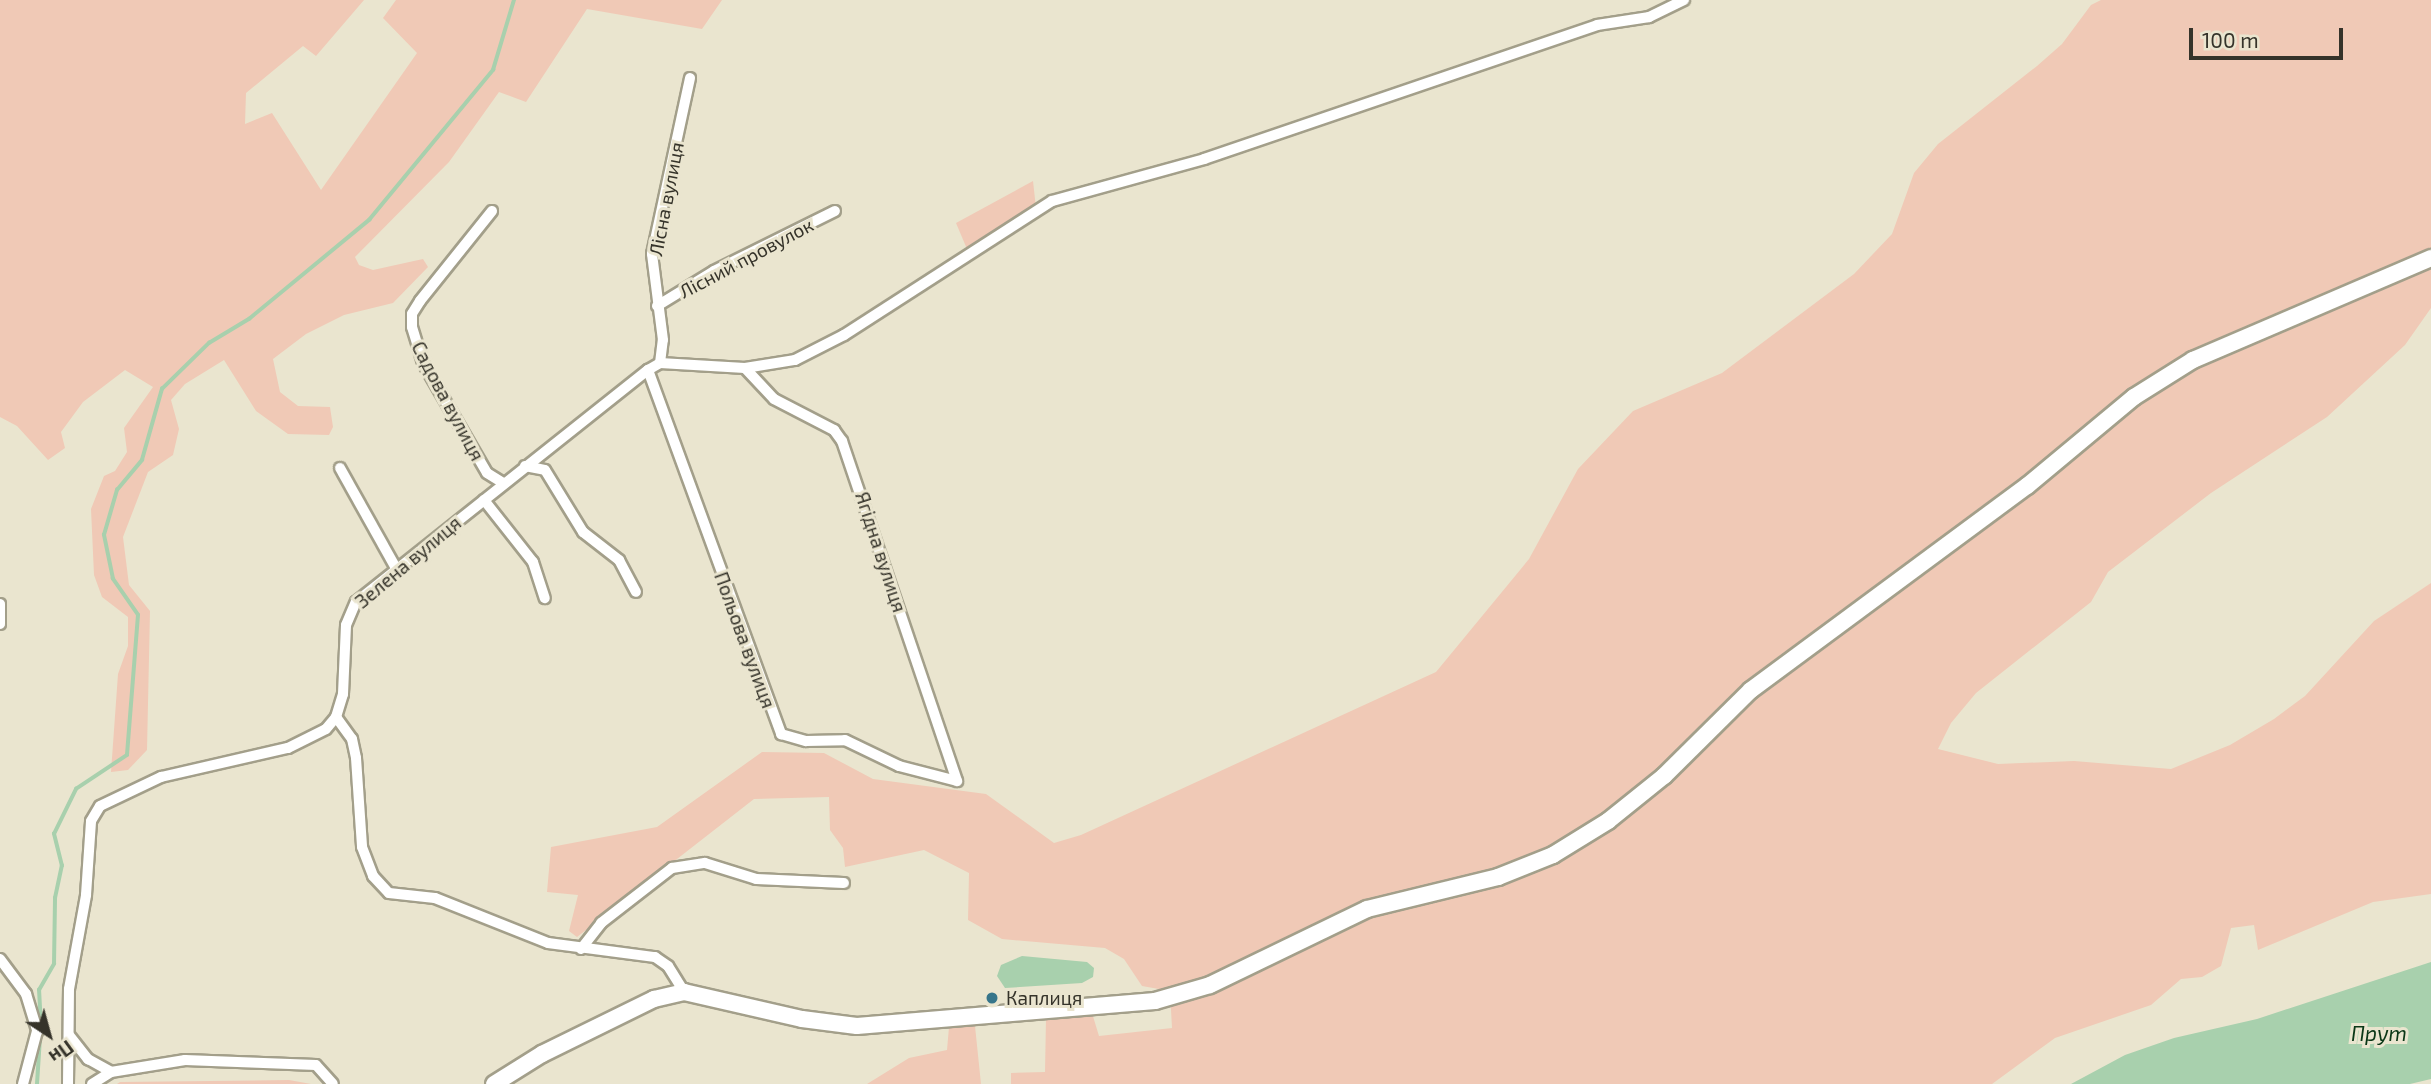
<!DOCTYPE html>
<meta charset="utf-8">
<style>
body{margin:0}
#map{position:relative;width:2431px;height:1084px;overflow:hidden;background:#eae5cf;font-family:"Exo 2",sans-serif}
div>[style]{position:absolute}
.green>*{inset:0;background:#f0c9b6}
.water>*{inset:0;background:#a8d0ad}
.stream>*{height:3.5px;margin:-1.75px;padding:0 1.75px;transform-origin:1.75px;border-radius:1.75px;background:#a8d0ad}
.roads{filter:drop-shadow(2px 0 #a39f8a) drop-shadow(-2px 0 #a39f8a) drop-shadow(0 2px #a39f8a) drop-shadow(0 -2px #a39f8a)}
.minor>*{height:10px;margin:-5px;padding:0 5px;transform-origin:5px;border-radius:5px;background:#fff}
.secondary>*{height:16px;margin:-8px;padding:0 8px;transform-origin:8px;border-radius:8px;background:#fff}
.dots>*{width:19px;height:19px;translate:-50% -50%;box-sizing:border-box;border:4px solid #eae5cf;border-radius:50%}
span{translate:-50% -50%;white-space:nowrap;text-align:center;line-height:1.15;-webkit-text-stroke:6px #eae5cf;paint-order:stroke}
.street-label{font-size:19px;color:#35332a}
.poi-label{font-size:19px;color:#35332a}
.left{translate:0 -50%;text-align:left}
.water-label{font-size:21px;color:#0a3716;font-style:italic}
.north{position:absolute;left:14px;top:1000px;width:70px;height:70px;-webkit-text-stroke:5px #eae5cf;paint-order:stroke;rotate:144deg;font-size:19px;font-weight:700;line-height:28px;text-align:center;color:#35332a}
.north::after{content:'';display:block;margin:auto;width:24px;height:32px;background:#35332a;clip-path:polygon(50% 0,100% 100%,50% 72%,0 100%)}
.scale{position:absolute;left:2189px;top:28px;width:154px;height:32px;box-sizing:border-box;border:4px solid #35332a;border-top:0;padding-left:9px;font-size:21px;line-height:24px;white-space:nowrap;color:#35332a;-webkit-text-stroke:5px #eae5cf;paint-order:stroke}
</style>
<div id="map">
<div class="green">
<div style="clip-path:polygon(0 0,364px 0,316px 56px,303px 46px,246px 93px,245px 124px,272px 113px,321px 190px,417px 53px,383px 18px,396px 0,722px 0,702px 29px,587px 9px,526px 102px,499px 92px,449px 162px,355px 257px,359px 265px,373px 270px,423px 259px,428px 267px,393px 303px,344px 315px,306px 334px,273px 359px,280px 392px,298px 406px,330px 407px,333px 427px,329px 435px,288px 434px,256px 411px,224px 360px,185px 384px,171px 400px,179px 429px,173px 455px,148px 472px,123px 537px,129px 585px,150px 611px,147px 750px,128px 770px,111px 772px,118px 674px,128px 646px,128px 617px,102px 597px,94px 575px,91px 509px,104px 476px,115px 471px,127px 452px,124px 428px,153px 387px,125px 370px,83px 402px,61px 432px,65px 448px,48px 460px,17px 426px,0 417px)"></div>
<div style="clip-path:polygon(2101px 0,2431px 0,2431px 308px,2405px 345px,2327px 417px,2211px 493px,2108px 572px,2091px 602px,1976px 693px,1951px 723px,1938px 749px,1998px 764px,2074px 761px,2171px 769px,2230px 745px,2274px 719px,2305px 696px,2374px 621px,2431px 583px,2431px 894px,2373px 902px,2258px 950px,2254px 925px,2231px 928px,2221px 966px,2202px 977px,2181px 979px,2151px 1005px,2055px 1038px,1992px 1084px,1011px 1084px,1011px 1073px,1045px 1072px,1046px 1018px,1092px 1013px,1099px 1036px,1172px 1028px,1170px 991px,1142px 986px,1124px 959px,1105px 948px,1002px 939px,968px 920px,969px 873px,924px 850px,845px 867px,843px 848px,830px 830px,829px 797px,754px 799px,577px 937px,569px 931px,578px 895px,547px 892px,551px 847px,657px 827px,762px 752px,824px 753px,873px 779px,986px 794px,1054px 843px,1081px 835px,1436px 672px,1529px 559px,1578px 469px,1633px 411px,1722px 373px,1854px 274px,1892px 234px,1914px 173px,1938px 144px,2037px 66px,2062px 44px,2091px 5px)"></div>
<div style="clip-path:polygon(1033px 181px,1036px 208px,967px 249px,956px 223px)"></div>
<div style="clip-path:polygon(975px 1026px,981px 1084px,867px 1084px,909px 1058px,947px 1050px,949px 1027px)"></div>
<div style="clip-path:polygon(289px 1080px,311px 1084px,117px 1084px,120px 1082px)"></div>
</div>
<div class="water">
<div style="clip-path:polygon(1022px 956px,1087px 962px,1094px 968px,1093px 977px,1082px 983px,1005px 988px,997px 976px,1001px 965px)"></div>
<div style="clip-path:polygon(2431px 962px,2431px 1079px,2410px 1084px,2071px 1084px,2125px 1055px,2174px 1038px,2257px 1019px)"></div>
</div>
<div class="stream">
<div style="left:41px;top:1027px;width:37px;rotate:-93deg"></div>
<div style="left:39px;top:990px;width:30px;rotate:-60deg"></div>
<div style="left:54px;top:964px;width:66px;rotate:-89.1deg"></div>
<div style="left:55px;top:898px;width:33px;rotate:-78deg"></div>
<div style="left:62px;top:866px;width:33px;rotate:-104deg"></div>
<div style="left:54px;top:834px;width:50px;rotate:-63.9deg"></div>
<div style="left:76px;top:789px;width:61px;rotate:-33.7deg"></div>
<div style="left:127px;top:755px;width:140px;rotate:-85.5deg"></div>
<div style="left:138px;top:615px;width:44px;rotate:-124.8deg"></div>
<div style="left:113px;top:579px;width:45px;rotate:-101.6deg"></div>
<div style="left:104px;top:535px;width:47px;rotate:-73.9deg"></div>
<div style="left:117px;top:490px;width:39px;rotate:-50deg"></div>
<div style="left:142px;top:460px;width:74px;rotate:-74.3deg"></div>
<div style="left:162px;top:389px;width:66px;rotate:-44.4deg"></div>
<div style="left:209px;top:343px;width:47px;rotate:-31deg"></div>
<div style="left:249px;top:319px;width:156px;rotate:-39.5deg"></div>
<div style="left:369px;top:220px;width:195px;rotate:-50.4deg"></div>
<div style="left:493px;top:70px;width:73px;rotate:-73.3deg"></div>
<div style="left:37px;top:1084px;width:46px;rotate:-86.3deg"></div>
</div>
<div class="roads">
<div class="minor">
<div style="left:492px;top:211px;width:115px;rotate:128.7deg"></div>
<div style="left:420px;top:301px;width:15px;rotate:122deg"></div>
<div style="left:412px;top:314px;width:13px;rotate:90deg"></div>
<div style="left:412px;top:327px;width:38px;rotate:73deg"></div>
<div style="left:423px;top:363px;width:127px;rotate:59.8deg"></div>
<div style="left:487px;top:473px;width:19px;rotate:32deg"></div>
<div style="left:657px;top:306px;width:67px;rotate:-31.6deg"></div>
<div style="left:714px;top:271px;width:135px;rotate:-26.4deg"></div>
<div style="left:660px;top:363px;width:23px;rotate:-83deg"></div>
<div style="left:663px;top:340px;width:87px;rotate:-97.3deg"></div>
<div style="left:652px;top:254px;width:180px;rotate:-77.8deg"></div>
<div style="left:745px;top:368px;width:42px;rotate:46.9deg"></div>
<div style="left:774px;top:399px;width:68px;rotate:27.3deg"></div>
<div style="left:834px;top:430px;width:14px;rotate:54deg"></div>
<div style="left:842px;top:441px;width:359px;rotate:71.3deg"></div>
<div style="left:648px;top:370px;width:388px;rotate:69.9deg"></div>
<div style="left:781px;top:734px;width:26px;rotate:16deg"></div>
<div style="left:806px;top:741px;width:39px;rotate:-1deg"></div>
<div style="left:845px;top:740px;width:60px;rotate:25.7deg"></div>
<div style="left:899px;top:766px;width:60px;rotate:14.5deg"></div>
<div style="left:525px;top:466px;width:20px;rotate:11deg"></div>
<div style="left:545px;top:470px;width:73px;rotate:58.5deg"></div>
<div style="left:583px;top:532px;width:46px;rotate:37.9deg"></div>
<div style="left:619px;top:560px;width:36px;rotate:62deg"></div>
<div style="left:340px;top:468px;width:115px;rotate:60.8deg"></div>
<div style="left:484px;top:500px;width:79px;rotate:51.7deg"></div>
<div style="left:533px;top:562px;width:38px;rotate:72deg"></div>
<div style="left:0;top:604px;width:20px;rotate:90deg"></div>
<div style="left:336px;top:717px;width:27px;rotate:54deg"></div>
<div style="left:352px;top:739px;width:19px;rotate:78deg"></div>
<div style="left:356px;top:758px;width:89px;rotate:86.1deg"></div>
<div style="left:362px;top:847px;width:31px;rotate:69deg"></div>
<div style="left:373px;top:876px;width:23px;rotate:47deg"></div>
<div style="left:389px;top:893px;width:46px;rotate:6.2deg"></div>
<div style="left:435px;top:898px;width:122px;rotate:21.7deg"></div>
<div style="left:548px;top:943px;width:108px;rotate:7.5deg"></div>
<div style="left:655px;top:957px;width:16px;rotate:35deg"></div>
<div style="left:668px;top:966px;width:31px;rotate:58deg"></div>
<div style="left:581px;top:949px;width:33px;rotate:-52deg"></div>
<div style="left:601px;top:923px;width:90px;rotate:-37.8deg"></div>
<div style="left:672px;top:868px;width:33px;rotate:-9deg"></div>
<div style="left:705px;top:863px;width:53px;rotate:17.4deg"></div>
<div style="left:756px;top:879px;width:88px;rotate:2.6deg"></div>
<div style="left:0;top:959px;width:44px;rotate:53.4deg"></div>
<div style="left:26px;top:994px;width:39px;rotate:73deg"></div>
<div style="left:37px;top:1031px;width:55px;rotate:104.8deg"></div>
<div style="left:69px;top:1035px;width:31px;rotate:52deg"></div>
<div style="left:88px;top:1059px;width:26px;rotate:29deg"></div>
<div style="left:111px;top:1072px;width:75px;rotate:-9.2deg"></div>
<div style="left:185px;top:1060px;width:131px;rotate:2.2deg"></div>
<div style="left:316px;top:1065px;width:25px;rotate:48deg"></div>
<div style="left:68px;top:1084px;width:95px;rotate:-89.4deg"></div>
<div style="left:69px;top:989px;width:96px;rotate:-79.7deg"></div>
<div style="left:86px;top:895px;width:74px;rotate:-86.1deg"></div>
<div style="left:91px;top:821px;width:17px;rotate:-59deg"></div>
<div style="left:100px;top:806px;width:68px;rotate:-25.4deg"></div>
<div style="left:161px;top:777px;width:130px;rotate:-12.9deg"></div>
<div style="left:288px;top:748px;width:42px;rotate:-26.6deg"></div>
<div style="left:326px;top:729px;width:16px;rotate:-50deg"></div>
<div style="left:336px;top:717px;width:24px;rotate:-73deg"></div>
<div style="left:343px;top:694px;width:69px;rotate:-87.5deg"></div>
<div style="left:346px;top:625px;width:25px;rotate:-67deg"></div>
<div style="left:356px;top:602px;width:373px;rotate:-38.5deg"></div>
<div style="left:648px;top:370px;width:14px;rotate:-30deg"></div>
<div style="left:660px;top:363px;width:85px;rotate:3.4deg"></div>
<div style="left:745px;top:368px;width:51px;rotate:-9.1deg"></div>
<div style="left:795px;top:360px;width:55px;rotate:-27deg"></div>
<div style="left:844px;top:335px;width:247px;rotate:-32.8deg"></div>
<div style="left:1052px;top:201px;width:158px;rotate:-15.4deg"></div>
<div style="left:1204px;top:159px;width:415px;rotate:-18.8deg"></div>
<div style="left:1597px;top:25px;width:53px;rotate:-8.7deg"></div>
<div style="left:1649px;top:17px;width:39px;rotate:-26deg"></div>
<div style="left:92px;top:1084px;width:22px;rotate:-32deg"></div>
</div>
<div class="secondary">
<div style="left:494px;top:1084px;width:57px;rotate:-32deg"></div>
<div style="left:542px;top:1054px;width:125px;rotate:-26.2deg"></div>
<div style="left:654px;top:999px;width:31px;rotate:-13deg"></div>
<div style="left:684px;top:992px;width:121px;rotate:12.9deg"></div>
<div style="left:802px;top:1019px;width:55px;rotate:7.3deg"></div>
<div style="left:857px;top:1026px;width:299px;rotate:-4.8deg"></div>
<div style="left:1155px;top:1001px;width:57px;rotate:-16.2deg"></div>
<div style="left:1210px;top:985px;width:174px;rotate:-25.8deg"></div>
<div style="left:1367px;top:909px;width:135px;rotate:-13.7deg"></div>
<div style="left:1498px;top:877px;width:59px;rotate:-21.8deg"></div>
<div style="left:1553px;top:855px;width:65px;rotate:-31.7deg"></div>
<div style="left:1608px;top:821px;width:72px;rotate:-38.8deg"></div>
<div style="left:1664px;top:776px;width:122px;rotate:-44.7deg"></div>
<div style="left:1751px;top:690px;width:343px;rotate:-36.5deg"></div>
<div style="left:2027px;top:486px;width:139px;rotate:-39.8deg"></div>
<div style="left:2134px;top:397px;width:70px;rotate:-32.1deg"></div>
<div style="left:2193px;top:360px;width:259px;rotate:-23.2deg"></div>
</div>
</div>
<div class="dots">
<div style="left:992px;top:998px;background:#36758a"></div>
</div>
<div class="street-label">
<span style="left:666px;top:199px;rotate:-79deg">Лісна вулиця</span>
<span style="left:746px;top:258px;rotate:-28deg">Лісний провулок</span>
<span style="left:448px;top:401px;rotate:62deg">Садова вулиця</span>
<span style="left:881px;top:552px;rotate:72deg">Ягідна вулиця</span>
<span style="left:408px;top:562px;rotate:-40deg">Зелена вулиця</span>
<span style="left:745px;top:640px;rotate:70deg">Польова вулиця</span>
</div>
<div class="poi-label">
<span class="left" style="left:1006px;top:998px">Каплиця</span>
</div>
<div class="water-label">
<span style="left:2379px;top:1033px">Прут</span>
</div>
<div class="north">Пн</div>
<div class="scale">100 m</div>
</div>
